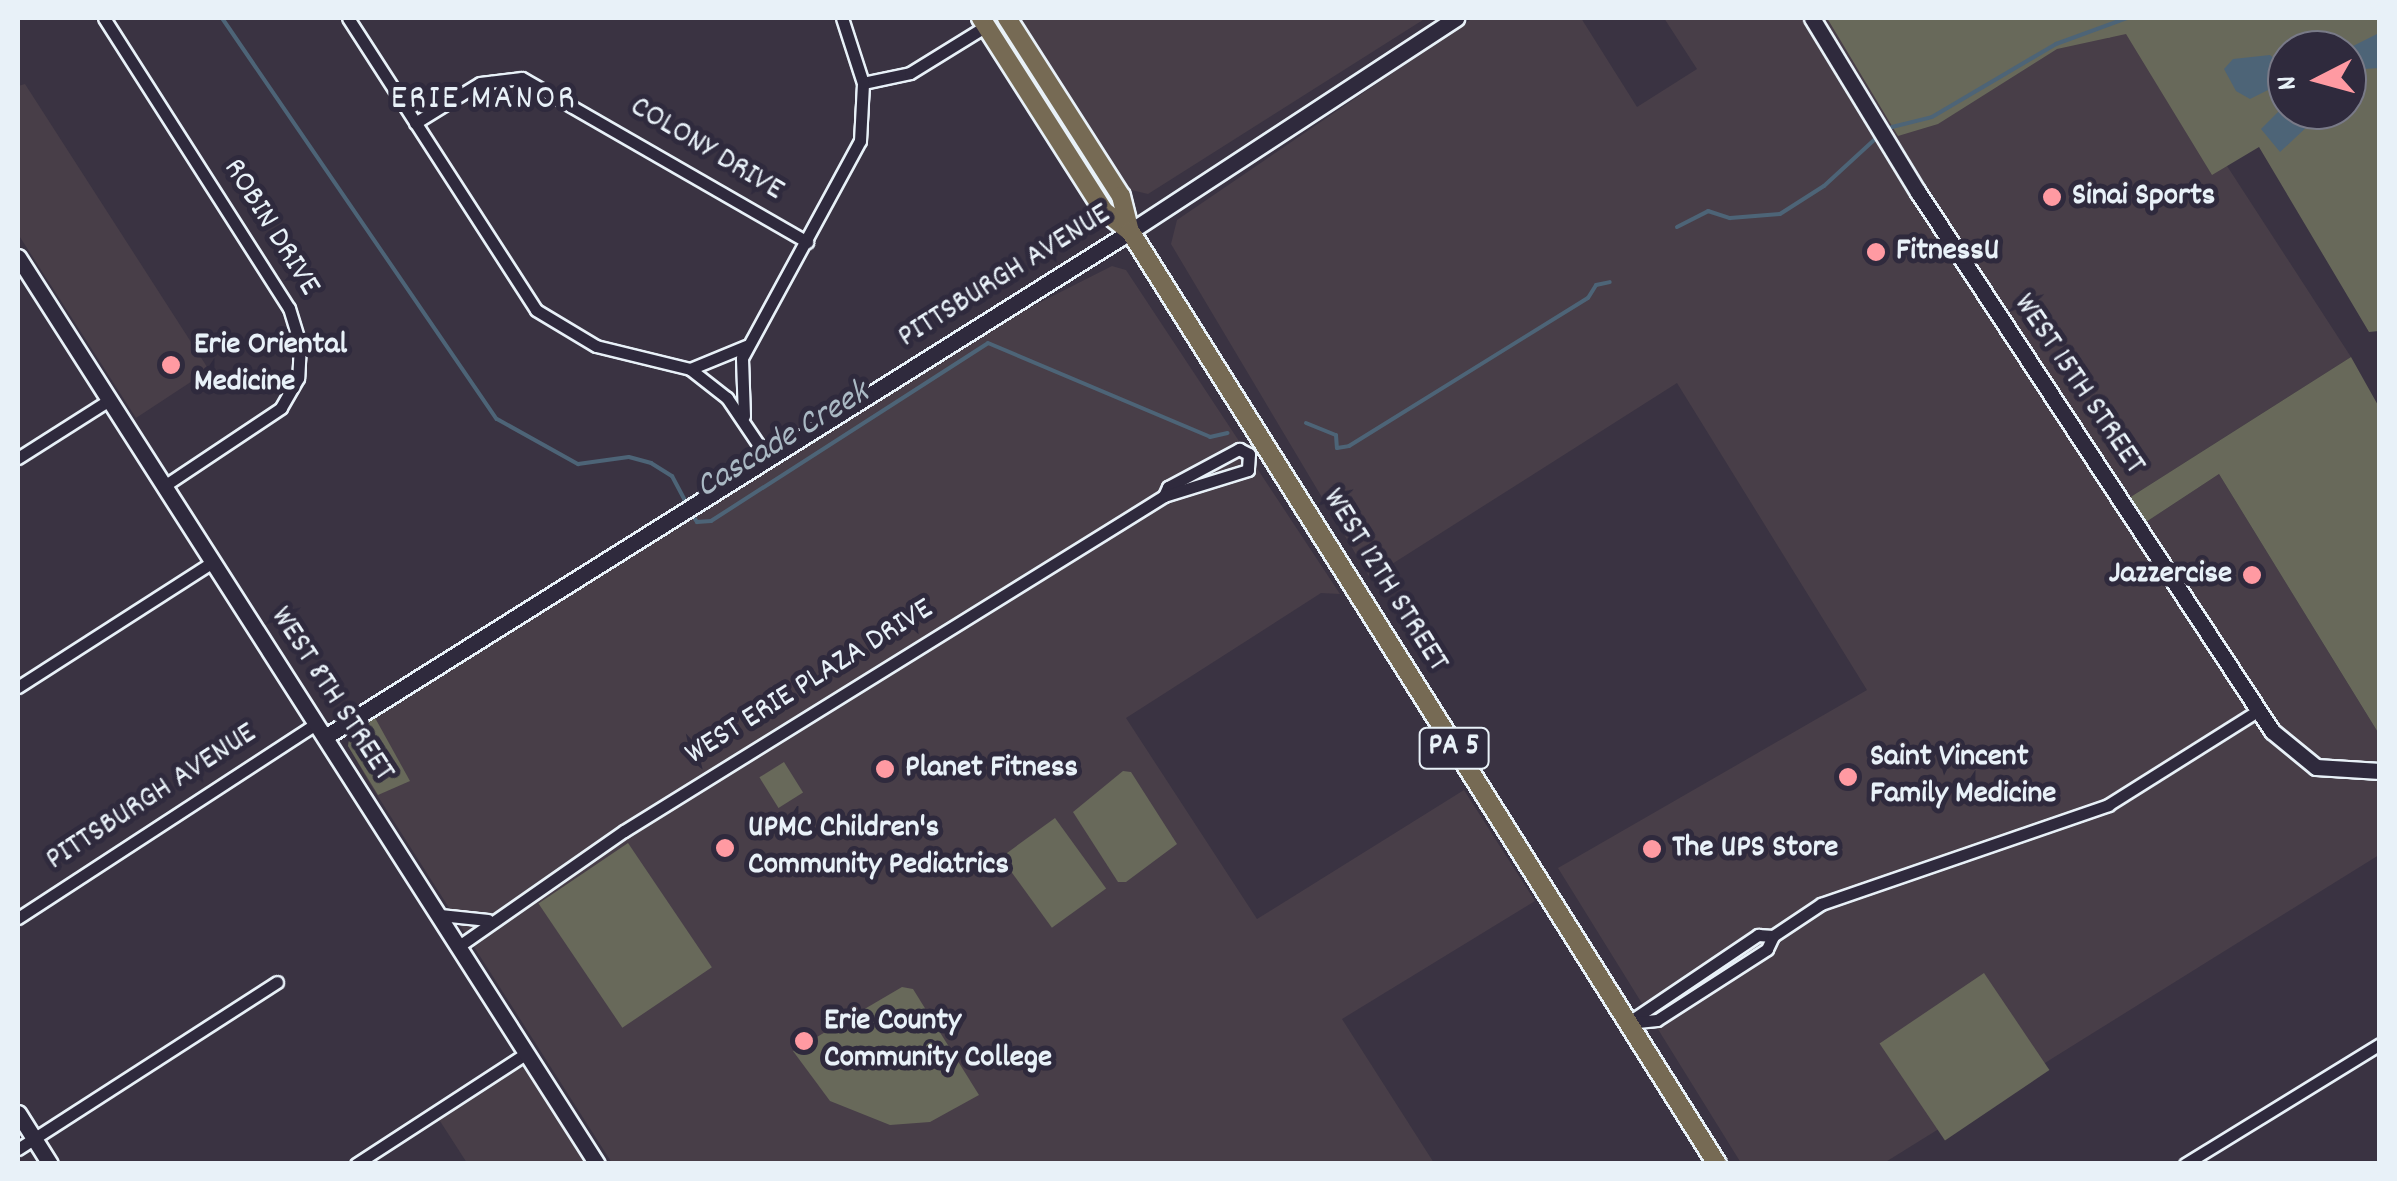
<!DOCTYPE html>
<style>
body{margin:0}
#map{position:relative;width:2397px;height:1181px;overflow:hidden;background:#3a3342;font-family:Dekko,sans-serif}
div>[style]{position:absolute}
.built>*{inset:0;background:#483e48}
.green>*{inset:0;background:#68695a;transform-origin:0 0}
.water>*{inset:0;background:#4d6477}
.stream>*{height:4px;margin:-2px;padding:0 2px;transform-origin:2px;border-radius:2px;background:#4d6477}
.roads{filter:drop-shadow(2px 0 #e8f1f8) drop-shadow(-2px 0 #e8f1f8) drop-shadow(0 2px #e8f1f8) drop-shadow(0 -2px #e8f1f8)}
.street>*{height:11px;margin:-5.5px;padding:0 5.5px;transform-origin:5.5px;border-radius:5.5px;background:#2f2a3d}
.secondary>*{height:15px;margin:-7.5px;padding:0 7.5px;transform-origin:7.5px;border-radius:7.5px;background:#2f2a3d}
.primary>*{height:18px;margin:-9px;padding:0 9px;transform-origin:9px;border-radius:9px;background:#766a54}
.dots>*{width:28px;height:28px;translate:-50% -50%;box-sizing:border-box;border:5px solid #2f2a3d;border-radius:50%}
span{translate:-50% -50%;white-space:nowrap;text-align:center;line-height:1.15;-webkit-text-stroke:10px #2f2a3d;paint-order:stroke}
.shield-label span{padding:2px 8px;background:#2f2a3d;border:2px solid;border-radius:8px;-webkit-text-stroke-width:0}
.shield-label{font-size:30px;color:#e8f1f8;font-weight:700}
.street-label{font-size:32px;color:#e8f1f8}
.poi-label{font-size:32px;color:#e8f1f8;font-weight:700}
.left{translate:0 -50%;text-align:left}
.right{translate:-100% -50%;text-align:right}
.neighbourhood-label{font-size:35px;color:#e8f1f8;letter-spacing:2.5px}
.water-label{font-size:35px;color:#aab9c4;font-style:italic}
.frame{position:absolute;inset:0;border:20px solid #e8f1f8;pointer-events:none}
.north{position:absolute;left:2267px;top:30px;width:100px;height:100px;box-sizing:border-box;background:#2f2a3d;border:2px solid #797a88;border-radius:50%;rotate:264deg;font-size:28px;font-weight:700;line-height:40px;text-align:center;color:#e8f1f8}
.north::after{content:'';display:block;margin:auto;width:35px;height:45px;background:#ff9aa2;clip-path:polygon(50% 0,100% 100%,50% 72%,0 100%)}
</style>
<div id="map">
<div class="built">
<div style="clip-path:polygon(1018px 18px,1426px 18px,1148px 194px,1127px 189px)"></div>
<div style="clip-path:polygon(1473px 18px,1581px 18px,1637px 107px,1697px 69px,1664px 18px,2131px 18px,2351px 357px,2129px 498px,2146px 522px,2219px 474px,2379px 734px,2379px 855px,1884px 1163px,1741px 1163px,1558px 868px,1867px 690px,1677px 383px,1370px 578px,1171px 244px,1177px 220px)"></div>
<div style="clip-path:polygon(25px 84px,209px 370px,136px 418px,18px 234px,18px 86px)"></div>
<div style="clip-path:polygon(1112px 266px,1126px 270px,1340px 594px,1321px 593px,1126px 718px,1257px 919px,1464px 790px,1535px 901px,1342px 1019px,1434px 1163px,612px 1163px,370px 784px,348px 746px,350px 732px,991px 327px)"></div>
<div style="clip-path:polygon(523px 1064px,585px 1163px,467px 1163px,438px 1118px)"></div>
</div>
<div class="green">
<div style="clip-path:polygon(evenodd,1827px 18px,2379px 18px,2379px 331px,2369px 332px,2259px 147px,2212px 175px,2126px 34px,2057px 49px,1938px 124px,1898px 136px,1827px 18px,2287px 50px,2347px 50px,2347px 110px,2287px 110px,2287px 50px)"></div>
<div style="clip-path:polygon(2351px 357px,2379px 407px,2379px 734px,2219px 474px,2146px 522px,2129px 498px)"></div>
<div style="clip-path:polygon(374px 716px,410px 781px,378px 795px,348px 746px,350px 732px)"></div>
<div style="left:784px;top:762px;width:36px;height:29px;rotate:58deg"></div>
<div style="clip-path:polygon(1123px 771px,1131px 772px,1177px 844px,1126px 882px,1118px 882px,1073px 812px)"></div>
<div style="left:1055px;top:818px;width:87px;height:67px;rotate:54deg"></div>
<div style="left:628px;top:843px;width:150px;height:108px;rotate:56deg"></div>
<div style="left:1984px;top:973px;width:117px;height:126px;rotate:56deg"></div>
<div style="clip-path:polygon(902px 987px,913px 989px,979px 1095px,930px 1122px,890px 1125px,830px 1101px,793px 1051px)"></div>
</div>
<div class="water">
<div style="clip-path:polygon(2379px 33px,2379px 68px,2364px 69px,2353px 46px)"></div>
<div style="clip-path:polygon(2270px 55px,2279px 62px,2278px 85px,2250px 99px,2236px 91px,2224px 69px,2233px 59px)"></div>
<div style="clip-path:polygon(2287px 103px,2287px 110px,2309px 110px,2311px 123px,2280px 152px,2261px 129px)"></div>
</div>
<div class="stream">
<div style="left:222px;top:18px;width:486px;rotate:55.6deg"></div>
<div style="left:497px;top:419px;width:93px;rotate:29.1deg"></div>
<div style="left:578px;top:464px;width:51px;rotate:-7.8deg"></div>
<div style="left:629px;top:457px;width:23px;rotate:15deg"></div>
<div style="left:651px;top:463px;width:25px;rotate:32deg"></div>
<div style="left:672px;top:476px;width:32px;rotate:62deg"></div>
<div style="left:1892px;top:127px;width:41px;rotate:-14deg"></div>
<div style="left:1932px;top:117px;width:144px;rotate:-30.5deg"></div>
<div style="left:2056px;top:44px;width:76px;rotate:-20.1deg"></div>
<div style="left:1677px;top:227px;width:35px;rotate:-27deg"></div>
<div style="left:1708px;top:211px;width:23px;rotate:18deg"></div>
<div style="left:1730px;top:218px;width:50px;rotate:-4.6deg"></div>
<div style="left:1780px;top:214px;width:52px;rotate:-32.5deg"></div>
<div style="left:1824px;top:186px;width:68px;rotate:-42.6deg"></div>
<div style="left:1306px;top:423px;width:32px;rotate:22deg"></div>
<div style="left:1336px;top:435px;width:13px;rotate:86deg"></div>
<div style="left:1337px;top:448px;width:12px;rotate:-9deg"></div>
<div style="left:1349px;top:446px;width:281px;rotate:-31.8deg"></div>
<div style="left:1588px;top:298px;width:15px;rotate:-58deg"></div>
<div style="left:1596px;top:285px;width:14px;rotate:-12deg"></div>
<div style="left:691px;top:513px;width:11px;rotate:56deg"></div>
<div style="left:697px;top:522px;width:14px;rotate:-4deg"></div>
<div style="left:711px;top:521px;width:329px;rotate:-32.7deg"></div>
<div style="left:988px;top:343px;width:241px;rotate:22.9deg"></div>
<div style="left:1210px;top:437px;width:18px;rotate:-13deg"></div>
</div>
<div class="roads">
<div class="street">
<div style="left:104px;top:18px;width:344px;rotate:57.5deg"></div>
<div style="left:289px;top:308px;width:38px;rotate:73deg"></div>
<div style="left:300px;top:344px;width:34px;rotate:93deg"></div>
<div style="left:298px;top:378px;width:34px;rotate:120deg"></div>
<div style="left:281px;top:408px;width:141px;rotate:146.3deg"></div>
<div style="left:348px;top:18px;width:347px;rotate:57.2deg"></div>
<div style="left:536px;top:310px;width:70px;rotate:31deg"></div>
<div style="left:596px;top:346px;width:97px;rotate:13.7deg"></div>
<div style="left:690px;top:369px;width:47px;rotate:38.1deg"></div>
<div style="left:727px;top:398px;width:71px;rotate:55.9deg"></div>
<div style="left:863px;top:83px;width:48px;rotate:-12deg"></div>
<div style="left:910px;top:73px;width:89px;rotate:-31.7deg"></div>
<div style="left:415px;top:123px;width:76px;rotate:-31.6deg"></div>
<div style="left:480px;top:83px;width:42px;rotate:-6.8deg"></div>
<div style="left:522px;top:78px;width:329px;rotate:29.9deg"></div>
<div style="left:690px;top:369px;width:61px;rotate:-22.3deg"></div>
<div style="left:744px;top:416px;width:58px;rotate:-92deg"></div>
<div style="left:742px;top:358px;width:247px;rotate:-61.5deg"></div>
<div style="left:860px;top:141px;width:58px;rotate:-87deg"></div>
<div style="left:863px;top:83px;width:68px;rotate:-107.9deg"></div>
<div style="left:18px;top:458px;width:108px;rotate:-32.5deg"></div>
<div style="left:18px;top:687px;width:232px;rotate:-32.7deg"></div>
<div style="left:440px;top:915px;width:48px;rotate:5.9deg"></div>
<div style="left:18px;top:918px;width:356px;rotate:-33.1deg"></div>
<div style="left:459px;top:946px;width:201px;rotate:-34.9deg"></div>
<div style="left:624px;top:831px;width:635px;rotate:-31.81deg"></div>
<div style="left:1164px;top:496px;width:10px;rotate:-66deg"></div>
<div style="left:1168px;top:487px;width:81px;rotate:-28.2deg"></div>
<div style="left:1239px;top:449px;width:11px;rotate:27deg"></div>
<div style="left:1249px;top:454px;width:16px;rotate:94deg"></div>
<div style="left:1248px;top:470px;width:88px;rotate:162.8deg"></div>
<div style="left:1629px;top:1022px;width:156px;rotate:-34deg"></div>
<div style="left:1758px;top:935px;width:15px;rotate:4deg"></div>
<div style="left:1628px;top:1023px;width:29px;rotate:-6deg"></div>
<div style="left:1657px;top:1020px;width:131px;rotate:-32.8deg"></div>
<div style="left:1767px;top:949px;width:14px;rotate:-65deg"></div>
<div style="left:1773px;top:936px;width:58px;rotate:-33.7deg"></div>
<div style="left:1821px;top:904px;width:304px;rotate:-19deg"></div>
<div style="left:2108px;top:805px;width:176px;rotate:-32.2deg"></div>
<div style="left:18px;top:1149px;width:308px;rotate:-32.8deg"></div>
<div style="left:356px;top:1164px;width:204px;rotate:-33deg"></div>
<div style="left:2185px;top:1164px;width:229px;rotate:-31.6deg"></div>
</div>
<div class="secondary">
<div style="left:1812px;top:18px;width:204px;rotate:58.7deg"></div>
<div style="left:1918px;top:192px;width:645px;rotate:56.7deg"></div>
<div style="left:2272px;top:731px;width:57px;rotate:39.3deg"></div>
<div style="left:2316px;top:767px;width:64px;rotate:3.6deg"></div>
<div style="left:18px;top:257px;width:1076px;rotate:57.45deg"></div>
<div style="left:325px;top:737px;width:939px;rotate:-32.12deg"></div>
<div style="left:1120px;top:238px;width:402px;rotate:-33.2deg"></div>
<div style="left:18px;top:1113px;width:60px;rotate:57.9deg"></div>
</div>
<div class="primary">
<div style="left:981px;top:18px;width:229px;rotate:57.5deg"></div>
<div style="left:1104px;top:211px;width:33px;rotate:38deg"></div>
<div style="left:1007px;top:18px;width:211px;rotate:57.4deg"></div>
<div style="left:1121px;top:196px;width:36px;rotate:76deg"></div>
<div style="left:1130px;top:231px;width:1102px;rotate:57.82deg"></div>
</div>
</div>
<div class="dots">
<div style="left:2052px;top:197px;background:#ff9aa2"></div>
<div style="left:1876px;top:252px;background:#ff9aa2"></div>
<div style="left:171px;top:365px;background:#ff9aa2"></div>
<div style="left:2252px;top:575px;background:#ff9aa2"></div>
<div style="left:885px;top:769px;background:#ff9aa2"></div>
<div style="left:1848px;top:777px;background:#ff9aa2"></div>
<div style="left:725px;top:848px;background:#ff9aa2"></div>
<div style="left:1652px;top:849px;background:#ff9aa2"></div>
<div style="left:804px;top:1041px;background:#ff9aa2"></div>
</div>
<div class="shield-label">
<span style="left:1454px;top:748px">PA 5</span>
</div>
<div class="street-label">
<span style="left:706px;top:150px;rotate:31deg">COLONY DRIVE</span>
<span style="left:270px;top:228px;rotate:58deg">ROBIN DRIVE</span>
<span style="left:1005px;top:277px;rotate:-32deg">PITTSBURGH AVENUE</span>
<span style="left:2078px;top:385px;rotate:56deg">WEST 15TH STREET</span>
<span style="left:1384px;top:581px;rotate:58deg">WEST 12TH STREET</span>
<span style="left:810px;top:683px;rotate:-32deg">WEST ERIE PLAZA DRIVE</span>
<span style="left:331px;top:695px;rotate:57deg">WEST 8TH STREET</span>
<span style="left:152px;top:798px;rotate:-33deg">PITTSBURGH AVENUE</span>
</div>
<div class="poi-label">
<span class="left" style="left:2072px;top:197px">Sinai Sports</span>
<span class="left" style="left:1896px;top:252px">FitnessU</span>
<span class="left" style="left:194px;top:365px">Erie Oriental<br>Medicine</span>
<span class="right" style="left:2232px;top:575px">Jazzercise</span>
<span class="left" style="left:1870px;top:777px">Saint Vincent<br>Family Medicine</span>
<span class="left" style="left:905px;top:769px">Planet Fitness</span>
<span class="left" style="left:748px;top:848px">UPMC Children's<br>Community Pediatrics</span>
<span class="left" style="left:1672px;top:849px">The UPS Store</span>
<span class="left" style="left:824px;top:1041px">Erie County<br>Community College</span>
</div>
<div class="neighbourhood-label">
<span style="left:484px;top:100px">ERIE MANOR</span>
</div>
<div class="water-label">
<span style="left:783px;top:441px;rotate:-31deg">Cascade Creek</span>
</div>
<div class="frame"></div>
<div class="north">N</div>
</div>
